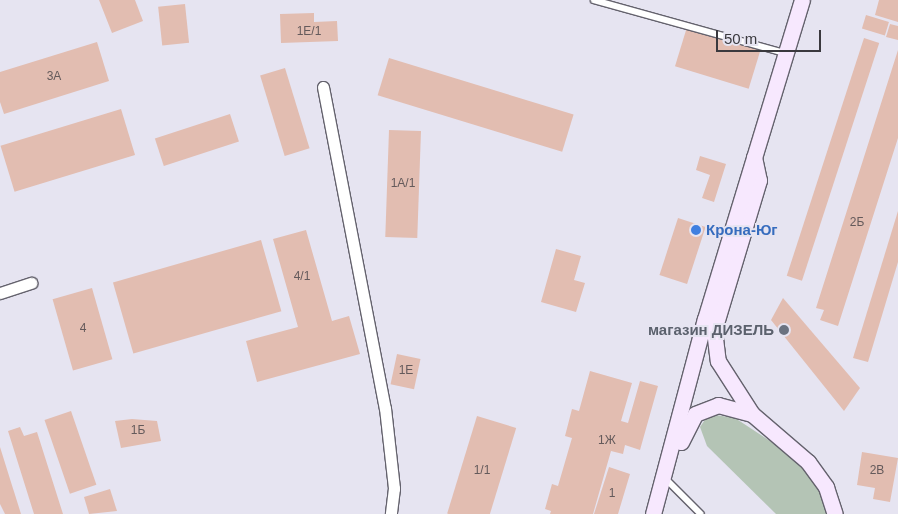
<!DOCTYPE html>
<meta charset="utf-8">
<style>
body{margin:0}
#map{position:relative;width:898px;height:514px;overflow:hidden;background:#e6e4f1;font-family:Arial,sans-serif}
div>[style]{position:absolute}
.green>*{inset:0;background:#b4c4b5}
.building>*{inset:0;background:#e2bdb1;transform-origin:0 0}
.roads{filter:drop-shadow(1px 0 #64626d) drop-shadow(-1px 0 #64626d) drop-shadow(0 1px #64626d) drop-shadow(0 -1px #64626d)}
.service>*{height:5.5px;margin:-2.75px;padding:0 2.75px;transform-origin:2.75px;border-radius:2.75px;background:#fff}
.minor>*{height:11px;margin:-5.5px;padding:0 5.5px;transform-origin:5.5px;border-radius:5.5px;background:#fff}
.secondary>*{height:15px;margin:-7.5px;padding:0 7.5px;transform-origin:7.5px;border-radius:7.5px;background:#f7e8fe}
.dots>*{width:14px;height:14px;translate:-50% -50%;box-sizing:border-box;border:2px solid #e6e4f1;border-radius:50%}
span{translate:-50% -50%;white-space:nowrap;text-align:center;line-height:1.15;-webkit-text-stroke:4px #e6e4f1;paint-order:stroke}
.number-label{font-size:12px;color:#645a5b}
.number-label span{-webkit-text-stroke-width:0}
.shop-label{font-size:15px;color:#366cbe;font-weight:700}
.left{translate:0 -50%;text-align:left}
.worship-label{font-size:15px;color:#5b616d;font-weight:700}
.right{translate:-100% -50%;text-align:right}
.scale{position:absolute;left:716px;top:30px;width:105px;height:22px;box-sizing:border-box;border:2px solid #3a393e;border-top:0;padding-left:6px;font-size:15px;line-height:18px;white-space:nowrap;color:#3a393e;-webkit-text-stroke:4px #e6e4f1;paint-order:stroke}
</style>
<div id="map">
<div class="green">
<div style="clip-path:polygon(709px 414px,735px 418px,802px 462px,824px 488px,830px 514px,776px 514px,707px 446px,700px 427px)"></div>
</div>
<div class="building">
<div style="clip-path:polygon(99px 0,135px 0,143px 21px,112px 33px)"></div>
<div style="clip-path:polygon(879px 0,898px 0,898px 22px,875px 15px)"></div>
<div style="left:185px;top:4px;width:39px;height:27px;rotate:84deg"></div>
<div style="clip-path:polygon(314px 13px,314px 22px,337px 21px,338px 41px,281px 43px,280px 14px)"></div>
<div style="left:866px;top:15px;width:24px;height:14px;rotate:17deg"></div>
<div style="clip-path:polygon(890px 24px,898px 26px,898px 40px,886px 37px)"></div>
<div style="left:687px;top:27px;width:77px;height:41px;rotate:17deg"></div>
<div style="left:864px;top:38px;width:16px;height:250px;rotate:18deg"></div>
<div style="clip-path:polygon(97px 42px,109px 81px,4px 114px,0 102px,0 72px)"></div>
<div style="clip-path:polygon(898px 50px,898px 138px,838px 326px,820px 320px,824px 310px,816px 308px)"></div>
<div style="left:389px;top:58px;width:193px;height:39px;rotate:17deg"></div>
<div style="left:285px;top:68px;width:84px;height:26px;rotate:73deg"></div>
<div style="left:121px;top:109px;width:48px;height:126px;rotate:73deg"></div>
<div style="left:230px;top:114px;width:29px;height:79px;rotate:72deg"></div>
<div style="left:389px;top:130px;width:32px;height:107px;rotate:2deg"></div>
<div style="clip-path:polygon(700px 156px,726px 164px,714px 202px,702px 198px,710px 175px,696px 170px)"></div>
<div style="clip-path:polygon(898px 211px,898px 262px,868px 362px,853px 358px)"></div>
<div style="left:678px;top:218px;width:29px;height:60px;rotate:18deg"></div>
<div style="clip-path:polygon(306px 230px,332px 321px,349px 316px,360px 354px,257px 382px,246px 341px,298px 327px,273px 239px)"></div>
<div style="left:261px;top:240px;width:74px;height:154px;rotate:74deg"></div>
<div style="clip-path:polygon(556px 249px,581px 256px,574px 280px,585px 283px,576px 312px,541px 302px)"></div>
<div style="left:92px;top:288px;width:74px;height:41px;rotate:74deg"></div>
<div style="clip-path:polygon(783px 298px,860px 388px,844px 411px,771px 320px)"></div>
<div style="left:397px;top:354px;width:24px;height:31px;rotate:12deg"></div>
<div style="clip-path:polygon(590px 371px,632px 383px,621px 421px,628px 423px,640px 381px,658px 386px,640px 450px,625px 445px,623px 454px,611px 451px,593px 514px,550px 514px,551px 511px,545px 509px,552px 484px,558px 486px,572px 438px,565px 436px,572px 409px,579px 411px)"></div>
<div style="left:71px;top:411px;width:78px;height:28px;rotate:71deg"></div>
<div style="left:477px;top:416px;width:41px;height:102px;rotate:17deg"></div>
<div style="clip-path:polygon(132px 419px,157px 421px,161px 441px,121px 448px,115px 421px)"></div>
<div style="clip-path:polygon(20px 427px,24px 436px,37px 432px,63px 514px,34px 514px,8px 431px)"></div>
<div style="clip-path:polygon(0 447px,21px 514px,5px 514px,0 504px)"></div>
<div style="clip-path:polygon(862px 452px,898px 458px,890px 502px,873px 499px,875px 488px,857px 485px)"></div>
<div style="clip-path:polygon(609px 467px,630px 474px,618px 514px,594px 514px)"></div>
<div style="clip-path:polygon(110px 489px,117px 511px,89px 514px,84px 497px)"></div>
</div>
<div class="roads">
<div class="service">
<div style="left:594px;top:0;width:198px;rotate:15.5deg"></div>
<div style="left:664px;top:477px;width:52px;rotate:45deg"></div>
</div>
<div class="minor">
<div style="left:323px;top:87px;width:327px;rotate:79.1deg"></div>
<div style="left:385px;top:408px;width:81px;rotate:83.6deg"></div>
<div style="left:394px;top:488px;width:26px;rotate:97deg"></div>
<div style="left:0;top:293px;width:33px;rotate:-18deg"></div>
</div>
<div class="secondary">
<div style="left:754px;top:157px;width:24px;rotate:78deg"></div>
<div style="left:759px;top:180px;width:157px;rotate:106.7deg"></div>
<div style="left:714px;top:330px;width:31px;rotate:83deg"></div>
<div style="left:718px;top:361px;width:63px;rotate:57.3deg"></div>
<div style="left:752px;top:414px;width:74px;rotate:40.6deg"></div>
<div style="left:808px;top:462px;width:31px;rotate:54deg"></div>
<div style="left:826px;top:487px;width:28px;rotate:72deg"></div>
<div style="left:681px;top:442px;width:31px;rotate:-63deg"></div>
<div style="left:695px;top:414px;width:25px;rotate:-21deg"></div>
<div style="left:718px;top:405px;width:35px;rotate:15deg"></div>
<div style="left:653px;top:514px;width:202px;rotate:-75.1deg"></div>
<div style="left:705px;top:319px;width:333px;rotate:-73.1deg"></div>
</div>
</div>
<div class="dots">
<div style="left:696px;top:230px;background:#3f7fe0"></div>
<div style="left:784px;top:330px;background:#6b7280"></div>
</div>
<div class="number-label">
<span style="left:309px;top:32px">1Е/1</span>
<span style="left:54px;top:77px">3А</span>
<span style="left:403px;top:184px">1А/1</span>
<span style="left:857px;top:223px">2Б</span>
<span style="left:302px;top:277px">4/1</span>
<span style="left:83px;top:329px">4</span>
<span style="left:406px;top:371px">1Е</span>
<span style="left:138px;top:431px">1Б</span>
<span style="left:607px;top:441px">1Ж</span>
<span style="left:482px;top:471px">1/1</span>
<span style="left:877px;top:471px">2В</span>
<span style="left:612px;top:494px">1</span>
</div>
<div class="shop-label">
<span class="left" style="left:706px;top:230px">Крона-Юг</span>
</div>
<div class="worship-label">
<span class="right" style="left:774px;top:330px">магазин ДИЗЕЛЬ</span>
</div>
<div class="scale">50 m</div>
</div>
